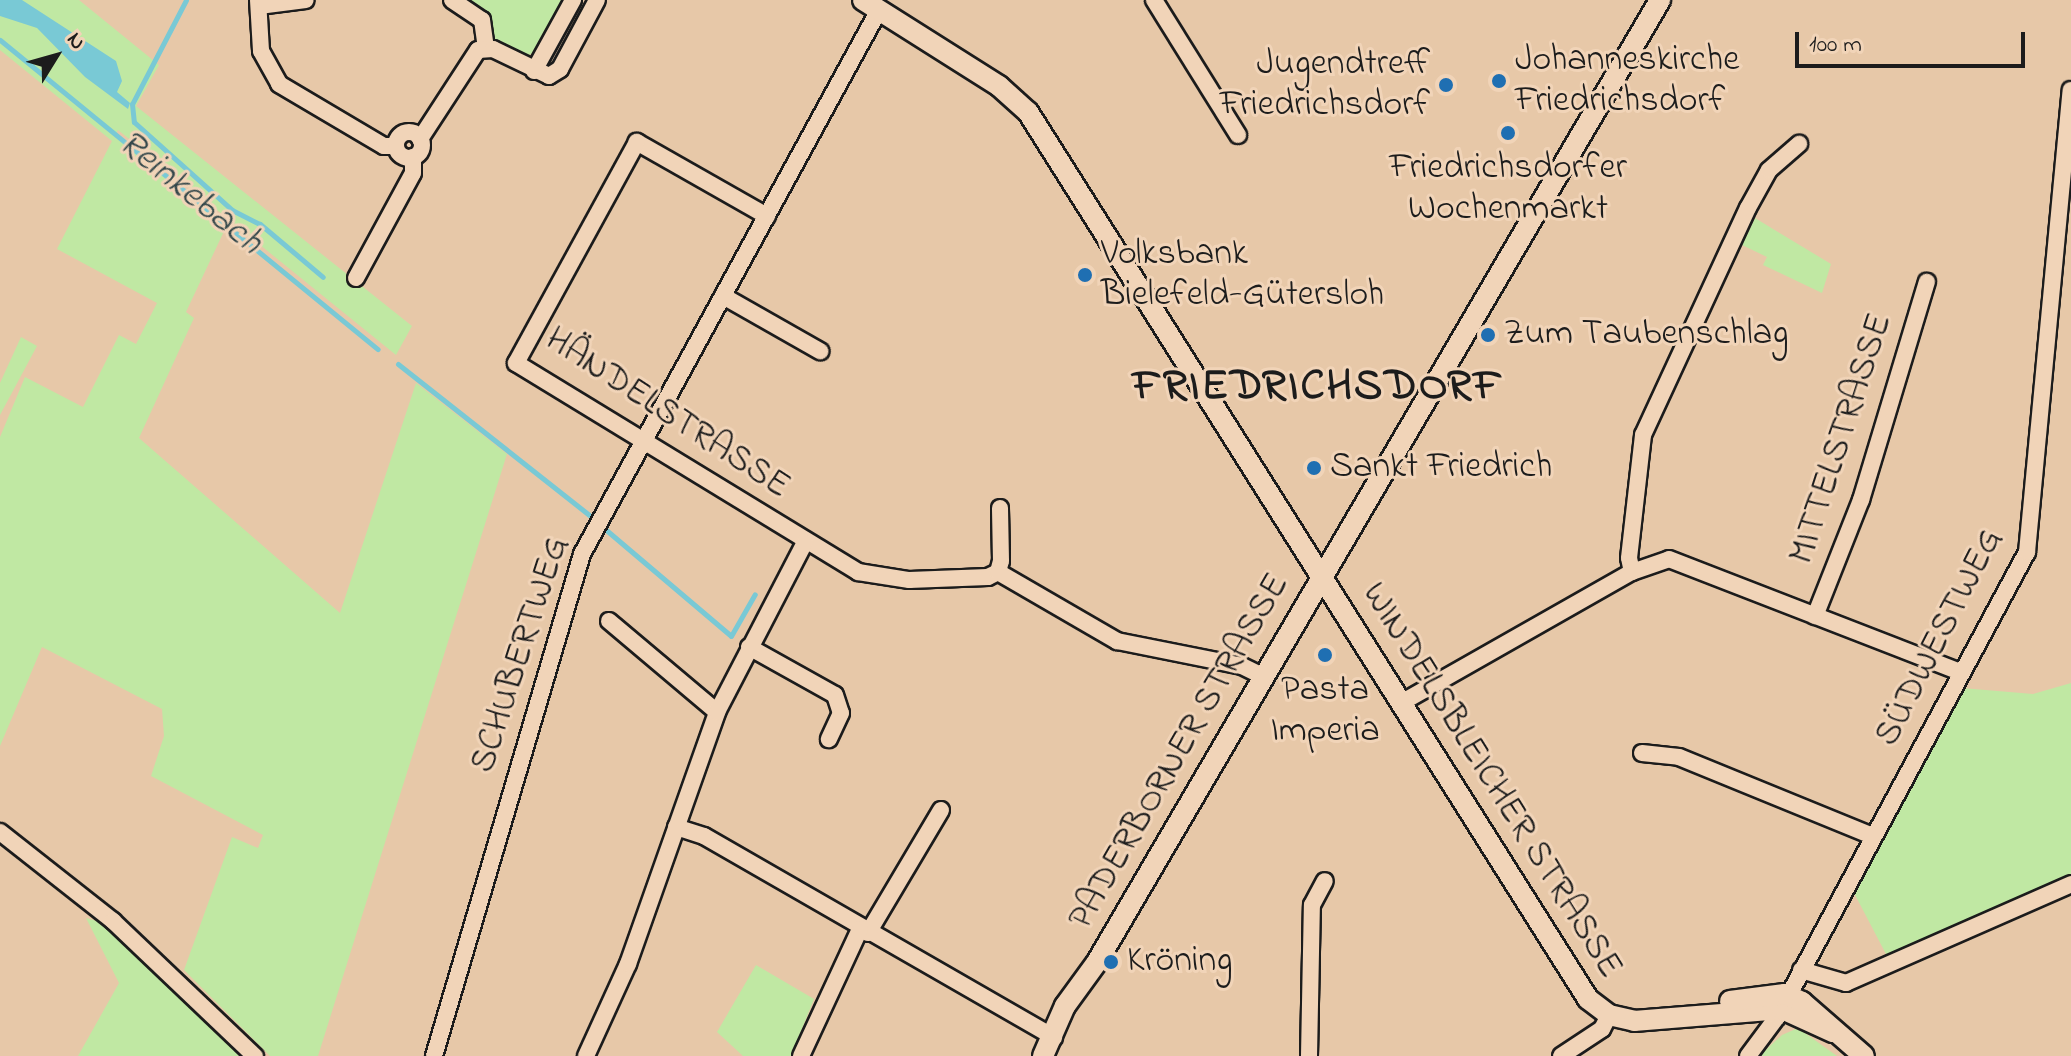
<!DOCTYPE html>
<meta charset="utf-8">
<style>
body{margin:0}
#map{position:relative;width:2071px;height:1056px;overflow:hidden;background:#e7c8a8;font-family:"Indie Flower",sans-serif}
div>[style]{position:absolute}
.green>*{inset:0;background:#c0e8a3}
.water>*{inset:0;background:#79c9d5}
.stream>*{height:5px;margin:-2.5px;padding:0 2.5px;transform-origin:2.5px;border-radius:2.5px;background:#79c9d5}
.roads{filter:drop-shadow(2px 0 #1c1c1c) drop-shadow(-2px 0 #1c1c1c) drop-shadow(0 2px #1c1c1c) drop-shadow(0 -2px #1c1c1c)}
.minor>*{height:16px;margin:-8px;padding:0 8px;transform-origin:8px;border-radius:8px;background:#f1d4b8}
.minor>.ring{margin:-8px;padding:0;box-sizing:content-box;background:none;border:16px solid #f1d4b8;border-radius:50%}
.major>*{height:20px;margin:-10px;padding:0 10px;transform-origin:10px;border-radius:10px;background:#f1d4b8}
.dots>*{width:22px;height:22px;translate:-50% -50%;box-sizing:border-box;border:4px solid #f1d4b8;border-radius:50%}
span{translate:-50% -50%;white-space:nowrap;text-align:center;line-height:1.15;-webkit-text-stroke:6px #f1d4b8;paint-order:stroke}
.poi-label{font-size:36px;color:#1c1c1c}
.left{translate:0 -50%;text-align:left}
.right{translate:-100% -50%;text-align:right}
.street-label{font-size:36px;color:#1c1c1c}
.water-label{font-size:38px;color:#33474a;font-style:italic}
.district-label{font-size:44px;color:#1c1c1c;font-weight:700;letter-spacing:2px}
.north{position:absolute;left:16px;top:16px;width:80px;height:80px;-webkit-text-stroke:6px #f1d4b8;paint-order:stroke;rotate:53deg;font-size:22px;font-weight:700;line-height:32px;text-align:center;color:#1c1c1c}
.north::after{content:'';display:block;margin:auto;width:28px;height:36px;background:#1c1c1c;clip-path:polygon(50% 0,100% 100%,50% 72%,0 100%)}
.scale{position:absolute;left:1795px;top:32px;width:230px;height:36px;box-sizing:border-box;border:4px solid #1c1c1c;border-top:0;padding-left:10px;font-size:24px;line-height:28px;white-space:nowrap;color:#1c1c1c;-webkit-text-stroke:6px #f1d4b8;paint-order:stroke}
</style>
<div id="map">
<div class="green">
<div style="clip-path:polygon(0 0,79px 0,159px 65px,136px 106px,412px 326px,396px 355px,118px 130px,115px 137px,226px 227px,186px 312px,194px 318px,139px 438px,340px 613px,416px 383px,507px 454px,318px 1056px,270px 1056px,184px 970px,232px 837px,258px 848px,263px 835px,151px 776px,164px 736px,162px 709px,42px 647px,0 746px,0 437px,25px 377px,83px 407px,119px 335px,136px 344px,157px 303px,57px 249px,112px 141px,0 50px)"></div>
<div style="clip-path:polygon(462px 0,566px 0,539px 51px,526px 56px,490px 37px)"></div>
<div style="clip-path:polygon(1755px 218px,1831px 264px,1822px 293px,1763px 265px,1767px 257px,1742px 245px)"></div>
<div style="clip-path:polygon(21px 337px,37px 346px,0 415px,0 383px)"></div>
<div style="clip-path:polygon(2071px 683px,2071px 875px,1887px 956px,1853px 891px,1962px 688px,2033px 694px)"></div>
<div style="clip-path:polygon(86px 918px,111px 925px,246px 1056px,78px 1056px,119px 983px)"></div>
<div style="clip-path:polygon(756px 965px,814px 999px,791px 1056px,743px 1056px,717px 1032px)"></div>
<div style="clip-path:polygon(1798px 1028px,1837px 1056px,1759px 1056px,1782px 1035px)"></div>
</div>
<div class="water">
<div style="clip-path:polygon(0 0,22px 0,116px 61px,122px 81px,117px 92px,130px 103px,128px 109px,85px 77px,37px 28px,0 16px)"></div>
</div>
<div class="stream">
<div style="left:186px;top:0;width:117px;rotate:117.4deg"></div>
<div style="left:132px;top:104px;width:18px;rotate:84deg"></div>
<div style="left:134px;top:122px;width:132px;rotate:41.9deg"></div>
<div style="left:232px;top:210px;width:31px;rotate:27deg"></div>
<div style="left:260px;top:224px;width:82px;rotate:40.1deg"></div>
<div style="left:0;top:40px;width:488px;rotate:39.3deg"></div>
<div style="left:398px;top:364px;width:248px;rotate:38.3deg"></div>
<div style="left:605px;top:529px;width:165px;rotate:40.3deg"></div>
<div style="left:731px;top:636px;width:48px;rotate:-60.3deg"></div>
</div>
<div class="roads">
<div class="minor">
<div style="left:258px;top:0;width:51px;rotate:86.6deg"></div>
<div style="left:261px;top:51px;width:38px;rotate:61deg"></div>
<div style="left:279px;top:84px;width:122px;rotate:30.6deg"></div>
<div style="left:384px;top:146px;width:11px"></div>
<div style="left:452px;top:0;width:36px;rotate:34deg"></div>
<div style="left:482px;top:20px;width:28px;rotate:82deg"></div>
<div style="left:1154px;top:0;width:159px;rotate:58.1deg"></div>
<div style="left:259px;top:6px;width:47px;rotate:-7.3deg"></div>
<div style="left:534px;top:71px;width:81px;rotate:-61.2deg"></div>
<div class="ring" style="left:396px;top:132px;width:10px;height:10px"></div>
<div style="left:420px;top:139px;width:106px;rotate:-56.9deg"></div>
<div style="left:478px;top:50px;width:15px;rotate:-4deg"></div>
<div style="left:493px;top:49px;width:62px;rotate:25.7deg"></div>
<div style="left:549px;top:76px;width:13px;rotate:-32deg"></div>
<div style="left:560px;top:69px;width:78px;rotate:-61.8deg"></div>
<div style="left:767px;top:216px;width:150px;rotate:-150.4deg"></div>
<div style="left:637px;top:142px;width:252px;rotate:118.7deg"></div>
<div style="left:516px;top:363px;width:401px;rotate:31.4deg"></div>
<div style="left:858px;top:572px;width:52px;rotate:8.9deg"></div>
<div style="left:909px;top:580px;width:79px;rotate:-2.2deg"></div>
<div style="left:988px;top:577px;width:11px;rotate:-27deg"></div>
<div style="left:998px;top:572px;width:11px;rotate:-75deg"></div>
<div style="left:1001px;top:561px;width:53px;rotate:-91.1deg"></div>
<div style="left:356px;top:278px;width:119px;rotate:-61.5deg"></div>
<div style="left:413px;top:173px;width:16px;rotate:-90deg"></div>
<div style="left:723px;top:296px;width:112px;rotate:29.6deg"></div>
<div style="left:998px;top:572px;width:138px;rotate:30.1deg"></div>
<div style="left:1117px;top:641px;width:127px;rotate:11.3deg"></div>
<div style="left:1242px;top:666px;width:25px;rotate:26deg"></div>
<div style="left:1632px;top:572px;width:14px;rotate:-102deg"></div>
<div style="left:1629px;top:558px;width:124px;rotate:-83.5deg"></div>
<div style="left:1643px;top:435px;width:250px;rotate:-65.2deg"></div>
<div style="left:1748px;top:208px;width:43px;rotate:-61.1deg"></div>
<div style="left:1769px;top:170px;width:40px;rotate:-41deg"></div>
<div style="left:1815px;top:616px;width:125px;rotate:-68.4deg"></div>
<div style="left:1861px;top:500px;width:228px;rotate:-73.2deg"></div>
<div style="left:609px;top:621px;width:141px;rotate:40.1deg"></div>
<div style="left:749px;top:647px;width:98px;rotate:29.2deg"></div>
<div style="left:835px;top:695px;width:19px;rotate:72deg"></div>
<div style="left:841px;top:713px;width:29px;rotate:115deg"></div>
<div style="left:1401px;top:703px;width:266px;rotate:-29.6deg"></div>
<div style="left:1632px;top:572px;width:39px;rotate:-19deg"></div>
<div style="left:1669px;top:559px;width:313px;rotate:21.2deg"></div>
<div style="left:1642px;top:753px;width:37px;rotate:6deg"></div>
<div style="left:1679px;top:757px;width:209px;rotate:22.2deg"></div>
<div style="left:676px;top:827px;width:29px;rotate:18deg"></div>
<div style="left:704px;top:836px;width:404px;rotate:29.9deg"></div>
<div style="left:0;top:832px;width:144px;rotate:38.2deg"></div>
<div style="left:113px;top:921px;width:196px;rotate:43.6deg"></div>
<div style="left:868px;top:933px;width:143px;rotate:-59.3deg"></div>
<div style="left:1801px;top:970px;width:47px;rotate:16.1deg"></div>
<div style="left:1846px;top:983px;width:246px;rotate:-23.7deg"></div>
<div style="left:434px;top:1056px;width:523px;rotate:-73.57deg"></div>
<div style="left:582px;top:554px;width:620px;rotate:-61.37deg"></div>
<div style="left:586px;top:1056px;width:101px;rotate:-65.5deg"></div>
<div style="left:628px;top:964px;width:267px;rotate:-70.5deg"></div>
<div style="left:717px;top:712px;width:191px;rotate:-62.6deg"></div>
<div style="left:801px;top:1056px;width:140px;rotate:-65.1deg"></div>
<div style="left:1309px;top:1056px;width:151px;rotate:-88.9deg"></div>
<div style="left:1312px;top:905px;width:27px;rotate:-62deg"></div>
<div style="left:1561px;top:1056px;width:49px;rotate:-33.4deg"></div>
<div style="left:1602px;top:1029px;width:16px;rotate:-63deg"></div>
<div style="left:1748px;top:1056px;width:49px;rotate:-53.4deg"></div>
<div style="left:1777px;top:1017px;width:528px;rotate:-61.74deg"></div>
<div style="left:2027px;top:552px;width:464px;rotate:-84.6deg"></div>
</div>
<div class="major">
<div style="left:863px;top:0;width:161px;rotate:32.3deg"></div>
<div style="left:999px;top:86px;width:39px;rotate:42deg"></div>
<div style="left:1028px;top:112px;width:1049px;rotate:57.73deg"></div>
<div style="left:1588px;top:999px;width:26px;rotate:37deg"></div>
<div style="left:1609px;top:1015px;width:26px;rotate:13deg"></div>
<div style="left:1634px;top:1021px;width:148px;rotate:-4.6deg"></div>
<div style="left:1782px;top:1009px;width:56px;rotate:24.3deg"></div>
<div style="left:1730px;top:1001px;width:55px;rotate:-7.3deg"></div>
<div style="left:1785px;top:994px;width:19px;rotate:25deg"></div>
<div style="left:1802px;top:1002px;width:82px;rotate:41.1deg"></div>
<div style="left:1043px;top:1056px;width:55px;rotate:-66.3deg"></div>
<div style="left:1065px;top:1006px;width:54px;rotate:-54deg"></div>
<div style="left:1097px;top:962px;width:1115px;rotate:-59.66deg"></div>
</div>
</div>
<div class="dots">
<div style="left:1499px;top:81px;background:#1f6fb2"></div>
<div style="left:1446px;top:85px;background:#1f6fb2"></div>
<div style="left:1508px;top:133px;background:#1f6fb2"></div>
<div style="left:1085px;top:275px;background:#1f6fb2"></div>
<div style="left:1488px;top:335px;background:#1f6fb2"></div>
<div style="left:1314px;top:468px;background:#1f6fb2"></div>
<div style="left:1325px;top:655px;background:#1f6fb2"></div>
<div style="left:1111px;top:962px;background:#1f6fb2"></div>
</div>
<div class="poi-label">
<span class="left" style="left:1515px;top:81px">Johanneskirche<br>Friedrichsdorf</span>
<span class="right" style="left:1430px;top:85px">Jugendtreff<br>Friedrichsdorf</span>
<span style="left:1508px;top:189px">Friedrichsdorfer<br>Wochenmarkt</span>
<span class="left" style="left:1101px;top:275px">Volksbank<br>Bielefeld-Gütersloh</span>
<span class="left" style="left:1504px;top:335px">Zum Taubenschlag</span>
<span class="left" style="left:1330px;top:468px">Sankt Friedrich</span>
<span style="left:1325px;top:711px">Pasta<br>Imperia</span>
<span class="left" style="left:1127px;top:962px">Kröning</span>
</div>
<div class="street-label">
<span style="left:667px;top:414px;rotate:33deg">HÄNDELSTRASSE</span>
<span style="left:1842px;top:439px;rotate:-72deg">MITTELSTRASSE</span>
<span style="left:1940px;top:638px;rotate:-63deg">SÜDWESTWEG</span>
<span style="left:521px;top:655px;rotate:-72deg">SCHUBERTWEG</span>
<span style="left:1180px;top:752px;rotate:-60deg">PADERBORNER STRASSE</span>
<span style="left:1491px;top:781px;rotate:58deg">WINDELSBLEICHER STRASSE</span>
</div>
<div class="water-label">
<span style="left:189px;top:194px;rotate:39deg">Reinkebach</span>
</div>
<div class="district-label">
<span style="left:1318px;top:387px">FRIEDRICHSDORF</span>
</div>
<div class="north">N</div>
<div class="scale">100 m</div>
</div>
